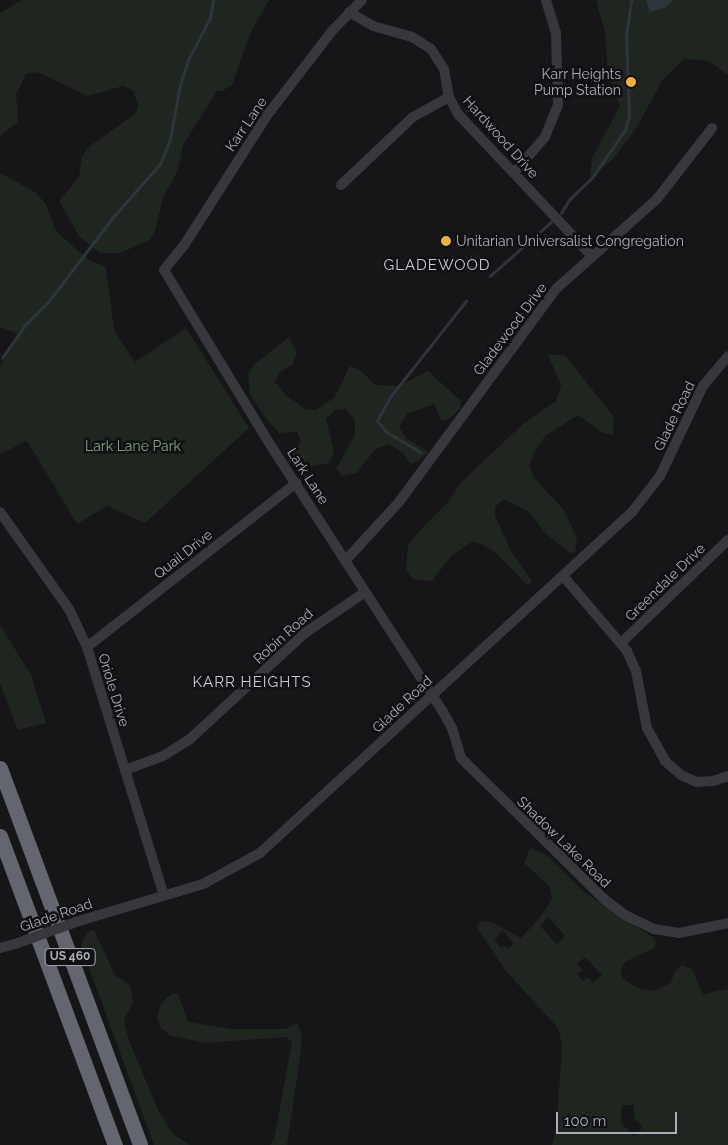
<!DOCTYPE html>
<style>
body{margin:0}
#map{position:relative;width:728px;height:1145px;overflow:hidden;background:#161618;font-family:Raleway,sans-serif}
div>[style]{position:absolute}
.green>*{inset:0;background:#1e261f}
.water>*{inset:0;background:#2c353c}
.stream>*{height:2.5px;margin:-1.25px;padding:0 1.25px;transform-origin:1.25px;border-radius:1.25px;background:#2c353c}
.minor>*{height:10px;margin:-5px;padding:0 5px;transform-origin:5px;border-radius:5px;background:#37383d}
.highway>*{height:15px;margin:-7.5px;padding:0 7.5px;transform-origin:7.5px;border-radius:7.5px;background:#63666e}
.minor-bridge>*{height:10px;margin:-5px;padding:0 5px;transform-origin:5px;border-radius:5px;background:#37383d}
.dots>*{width:14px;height:14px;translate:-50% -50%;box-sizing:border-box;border:2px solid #111113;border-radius:50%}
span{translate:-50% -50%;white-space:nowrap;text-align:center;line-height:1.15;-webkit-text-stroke:5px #111113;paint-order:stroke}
.shield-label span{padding:1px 4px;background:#111113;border:1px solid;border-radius:4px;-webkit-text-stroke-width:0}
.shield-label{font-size:12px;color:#a8adb8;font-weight:700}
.poi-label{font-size:14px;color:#a8adb8}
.right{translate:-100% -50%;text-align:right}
.left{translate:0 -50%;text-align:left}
.street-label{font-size:14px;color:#a8adb8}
.park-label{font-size:14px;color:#7fa381}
.neighbourhood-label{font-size:15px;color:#c9ccd4;letter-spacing:1px}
.scale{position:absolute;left:556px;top:1112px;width:121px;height:22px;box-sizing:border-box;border:2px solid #a8adb8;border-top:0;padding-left:6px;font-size:15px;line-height:18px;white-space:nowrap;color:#a8adb8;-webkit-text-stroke:4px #111113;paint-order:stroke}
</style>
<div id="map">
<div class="green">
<div style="clip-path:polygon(22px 0,269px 0,250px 34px,232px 85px,222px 91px,217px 91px,183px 145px,178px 170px,163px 198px,154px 234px,148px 241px,120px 253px,100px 253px,79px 236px,59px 201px,79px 177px,82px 156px,90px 146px,136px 113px,138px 105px,133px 90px,123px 86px,88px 96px,37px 72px,26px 74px,16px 94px,18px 122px,0 136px,0 13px)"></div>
<div style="clip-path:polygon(596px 0,728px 0,728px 75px,709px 61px,684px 59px,662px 81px,637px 127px,614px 158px,590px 178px,592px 158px,620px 106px,609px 77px,604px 28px)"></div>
<div style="clip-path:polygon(0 173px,35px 192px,46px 204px,56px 231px,87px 259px,106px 267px,114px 330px,135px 362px,186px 328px,249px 428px,145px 523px,107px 506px,77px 524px,27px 441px,0 454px,0 367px,19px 334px,0 327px)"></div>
<div style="clip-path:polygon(289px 337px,297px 353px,292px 365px,280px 372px,275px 382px,286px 395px,305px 409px,316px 410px,335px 397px,350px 366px,360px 370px,375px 385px,399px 386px,428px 371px,461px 401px,460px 409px,449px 419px,442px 421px,434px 404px,407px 414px,399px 427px,406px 438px,428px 452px,419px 460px,410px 464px,403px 453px,389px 444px,376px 449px,356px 473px,343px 476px,336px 469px,355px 435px,355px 421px,346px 409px,335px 410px,326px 419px,334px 451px,330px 463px,300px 468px,287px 462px,301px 441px,297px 432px,279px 433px,267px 420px,250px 394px,248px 373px,254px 365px)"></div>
<div style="clip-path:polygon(548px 355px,565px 355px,614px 417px,613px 435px,603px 433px,578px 415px,545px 436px,534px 452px,529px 467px,536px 480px,563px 509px,577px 538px,575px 552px,570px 553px,546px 534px,528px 511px,504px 499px,495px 507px,495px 516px,511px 551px,532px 581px,528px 586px,497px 554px,482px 544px,472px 542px,452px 555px,432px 581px,413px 579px,406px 569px,408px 545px,423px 527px,449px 501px,460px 483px,524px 423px,556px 401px,561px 385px)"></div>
<div style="clip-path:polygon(0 625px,31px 675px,46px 723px,18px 730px,0 684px)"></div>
<div style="clip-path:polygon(evenodd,530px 848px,548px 856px,584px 892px,653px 937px,657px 942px,654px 948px,627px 961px,621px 967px,622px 978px,637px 988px,654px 991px,671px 983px,674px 973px,682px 965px,692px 969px,703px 994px,728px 989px,728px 1145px,552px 1145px,557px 1125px,562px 1044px,558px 1028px,506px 971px,477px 928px,480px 921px,492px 922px,521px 938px,541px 916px,552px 899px,550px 887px,524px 863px,530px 848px,548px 917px,565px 936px,557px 944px,540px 926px,548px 917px,530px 848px,503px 931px,514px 944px,508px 949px,505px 946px,501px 948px,494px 939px,503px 931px,530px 848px,585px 957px,602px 975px,593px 983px,588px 977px,583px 981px,577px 974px,582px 970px,577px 964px,585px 957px,530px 848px,622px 1105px,634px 1105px,634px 1118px,643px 1127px,634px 1136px,621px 1123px,622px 1105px)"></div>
<div style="clip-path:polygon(94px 930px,115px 975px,130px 985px,133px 1002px,124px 1020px,128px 1038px,158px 1110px,174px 1135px,190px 1145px,154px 1145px,81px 946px,86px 933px)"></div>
<div style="clip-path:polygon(172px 993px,178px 994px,188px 1022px,231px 1029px,285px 1029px,297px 1023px,302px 1035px,301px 1050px,287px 1145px,270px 1145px,274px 1139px,292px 1042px,287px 1037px,206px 1043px,171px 1036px,160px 1027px,157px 1016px,161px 1004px)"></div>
</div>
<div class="water">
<div style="clip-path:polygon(646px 0,673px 0,666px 7px,650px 12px)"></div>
</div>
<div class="stream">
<div style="left:561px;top:213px;width:15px;rotate:-58deg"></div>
<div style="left:569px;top:200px;width:32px;rotate:-44deg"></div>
<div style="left:592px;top:178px;width:58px;rotate:-55.5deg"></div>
<div style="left:625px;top:130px;width:15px;rotate:-74deg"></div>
<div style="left:629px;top:116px;width:80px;rotate:-92.1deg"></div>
<div style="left:626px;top:36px;width:36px;rotate:-82deg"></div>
<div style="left:490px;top:276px;width:81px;rotate:-41.5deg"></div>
<div style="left:2px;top:358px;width:39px;rotate:-55deg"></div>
<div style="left:24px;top:326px;width:35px;rotate:-45deg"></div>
<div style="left:49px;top:301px;width:107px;rotate:-52.6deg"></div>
<div style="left:114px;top:216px;width:69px;rotate:-48.5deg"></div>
<div style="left:160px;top:164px;width:27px;rotate:-68deg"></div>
<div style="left:170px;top:139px;width:55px;rotate:-79.5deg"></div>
<div style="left:180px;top:85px;width:28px;rotate:-72deg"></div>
<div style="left:189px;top:58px;width:45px;rotate:-62.3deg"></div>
<div style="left:210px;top:18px;width:18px;rotate:-81deg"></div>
<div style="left:421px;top:453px;width:41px;rotate:-149deg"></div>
<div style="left:386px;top:432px;width:14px;rotate:-129deg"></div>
<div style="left:377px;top:421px;width:29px;rotate:-61deg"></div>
<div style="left:391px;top:396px;width:121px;rotate:-51.7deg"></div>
</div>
<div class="minor">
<div style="left:362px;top:0;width:43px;rotate:134.1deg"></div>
<div style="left:332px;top:31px;width:105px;rotate:127.6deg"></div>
<div style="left:268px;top:114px;width:154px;rotate:122.6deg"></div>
<div style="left:185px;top:244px;width:33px;rotate:129deg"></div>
<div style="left:164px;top:270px;width:206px;rotate:58.7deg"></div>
<div style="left:271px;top:446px;width:315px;rotate:57.1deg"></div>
<div style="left:442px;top:710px;width:21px;rotate:61deg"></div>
<div style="left:452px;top:728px;width:31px;rotate:73deg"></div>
<div style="left:461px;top:758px;width:201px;rotate:44.6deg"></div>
<div style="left:604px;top:899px;width:26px;rotate:37deg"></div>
<div style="left:625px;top:915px;width:32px;rotate:26deg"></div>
<div style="left:654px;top:929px;width:25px;rotate:9deg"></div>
<div style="left:679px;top:933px;width:50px;rotate:-11.5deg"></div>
<div style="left:349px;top:12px;width:28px;rotate:30deg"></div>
<div style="left:373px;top:26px;width:41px;rotate:15.8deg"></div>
<div style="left:412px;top:37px;width:22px;rotate:32deg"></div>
<div style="left:431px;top:49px;width:24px;rotate:57deg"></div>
<div style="left:444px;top:69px;width:28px;rotate:80deg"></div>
<div style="left:449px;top:97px;width:19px;rotate:62deg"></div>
<div style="left:458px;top:114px;width:194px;rotate:46.7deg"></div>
<div style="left:514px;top:173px;width:48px;rotate:-49.3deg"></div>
<div style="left:545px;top:137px;width:35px;rotate:-68deg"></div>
<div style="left:558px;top:105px;width:72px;rotate:-91.6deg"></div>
<div style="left:556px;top:33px;width:34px;rotate:-107deg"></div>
<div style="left:341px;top:185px;width:99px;rotate:-43.4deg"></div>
<div style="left:413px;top:117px;width:41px;rotate:-29.1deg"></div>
<div style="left:0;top:512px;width:119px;rotate:54.6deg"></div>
<div style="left:69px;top:609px;width:42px;rotate:64.7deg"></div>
<div style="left:87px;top:647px;width:260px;rotate:72.8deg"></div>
<div style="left:345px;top:561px;width:80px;rotate:-47.5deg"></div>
<div style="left:399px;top:502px;width:266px;rotate:-53.6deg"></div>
<div style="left:557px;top:288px;width:134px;rotate:-41.7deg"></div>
<div style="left:657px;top:199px;width:90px;rotate:-52.2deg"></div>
<div style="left:563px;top:576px;width:99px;rotate:49.5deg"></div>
<div style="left:627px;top:651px;width:22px;rotate:66deg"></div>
<div style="left:636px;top:671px;width:58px;rotate:79.1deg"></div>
<div style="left:647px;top:728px;width:38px;rotate:61deg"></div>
<div style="left:665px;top:761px;width:21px;rotate:41deg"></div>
<div style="left:681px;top:775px;width:17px;rotate:24deg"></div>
<div style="left:697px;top:782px;width:16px;rotate:-4deg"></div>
<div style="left:713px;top:781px;width:16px;rotate:-18deg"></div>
<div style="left:621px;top:643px;width:149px;rotate:-43.9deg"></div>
<div style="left:87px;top:647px;width:266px;rotate:-38.1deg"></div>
<div style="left:125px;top:770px;width:40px;rotate:-20.2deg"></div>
<div style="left:163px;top:756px;width:32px;rotate:-32deg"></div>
<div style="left:190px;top:739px;width:156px;rotate:-42.7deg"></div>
<div style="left:305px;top:633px;width:73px;rotate:-34.3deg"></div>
<div style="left:79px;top:921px;width:129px;rotate:-16.6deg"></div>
<div style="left:203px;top:884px;width:65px;rotate:-28.5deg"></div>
<div style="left:260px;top:853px;width:505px;rotate:-42.51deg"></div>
<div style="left:632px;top:512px;width:46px;rotate:-52.1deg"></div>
<div style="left:660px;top:476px;width:100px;rotate:-64.5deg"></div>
<div style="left:703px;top:386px;width:39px;rotate:-50deg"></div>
<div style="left:0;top:948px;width:16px;rotate:-15deg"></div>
</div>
<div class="highway">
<div style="left:0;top:768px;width:402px;rotate:69.6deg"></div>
<div style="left:0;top:836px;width:330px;rotate:69.6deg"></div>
</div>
<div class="minor-bridge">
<div style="left:15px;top:944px;width:68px;rotate:-19.8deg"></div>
</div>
<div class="dots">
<div style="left:631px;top:82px;background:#f2b134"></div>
<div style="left:446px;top:241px;background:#f2b134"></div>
</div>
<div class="shield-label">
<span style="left:70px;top:957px">US 460</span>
</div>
<div class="poi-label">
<span class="right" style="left:621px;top:82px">Karr Heights<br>Pump Station</span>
<span class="left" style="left:456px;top:241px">Unitarian Universalist Congregation</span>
</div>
<div class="street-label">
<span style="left:246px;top:124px;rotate:-56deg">Karr Lane</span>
<span style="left:501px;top:137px;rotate:48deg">Hardwood Drive</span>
<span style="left:510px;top:329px;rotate:-53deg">Gladewood Drive</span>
<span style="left:674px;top:416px;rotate:-64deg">Glade Road</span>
<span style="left:308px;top:476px;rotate:57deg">Lark Lane</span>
<span style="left:183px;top:554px;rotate:-38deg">Quail Drive</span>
<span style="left:665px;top:582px;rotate:-44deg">Greendale Drive</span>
<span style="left:283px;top:636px;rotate:-42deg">Robin Road</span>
<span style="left:114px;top:690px;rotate:73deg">Oriole Drive</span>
<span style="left:402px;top:704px;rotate:-43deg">Glade Road</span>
<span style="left:564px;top:842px;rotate:44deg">Shadow Lake Road</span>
<span style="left:56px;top:915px;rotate:-19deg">Glade Road</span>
</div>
<div class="park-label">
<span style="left:133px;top:446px">Lark Lane Park</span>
</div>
<div class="neighbourhood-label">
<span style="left:437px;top:266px">GLADEWOOD</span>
<span style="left:252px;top:683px">KARR HEIGHTS</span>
</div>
<div class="scale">100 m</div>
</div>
